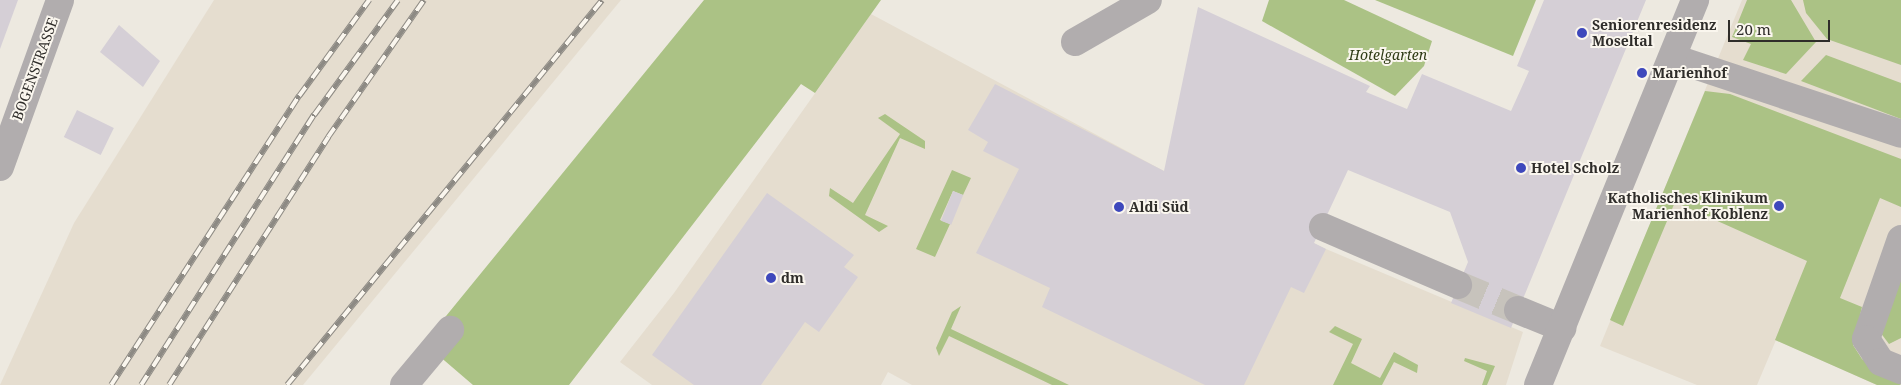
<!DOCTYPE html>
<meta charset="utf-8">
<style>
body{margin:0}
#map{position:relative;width:1901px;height:385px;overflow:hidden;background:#ede9e0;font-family:"Noto Serif",serif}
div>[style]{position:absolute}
.built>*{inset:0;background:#e5ddcf}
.green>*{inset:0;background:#abc285}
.building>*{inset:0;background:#d5cfd6;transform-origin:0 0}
.minor-tunnel>*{height:28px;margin-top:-14px;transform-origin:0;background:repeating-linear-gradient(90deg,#c7c3bc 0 28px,transparent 0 42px)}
.minor>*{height:28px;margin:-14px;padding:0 14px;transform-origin:14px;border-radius:14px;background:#b1adae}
.rail>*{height:5.5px;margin-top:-2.75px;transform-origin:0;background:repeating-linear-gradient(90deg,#faf6ee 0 11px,#8d8a84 0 22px);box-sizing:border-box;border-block:1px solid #8d8a84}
.dots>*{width:14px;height:14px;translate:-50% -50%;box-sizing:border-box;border:2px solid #faf6ee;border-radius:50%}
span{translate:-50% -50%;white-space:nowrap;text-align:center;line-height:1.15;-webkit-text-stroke:4px #faf6ee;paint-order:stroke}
.poi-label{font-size:14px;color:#2f2d2a;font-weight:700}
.left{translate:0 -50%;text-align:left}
.right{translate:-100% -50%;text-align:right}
.park-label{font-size:14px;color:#2f3b15;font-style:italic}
.street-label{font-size:14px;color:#2f2d2a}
.scale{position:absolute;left:1728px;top:20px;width:102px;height:22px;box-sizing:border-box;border:2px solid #2f2d2a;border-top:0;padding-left:6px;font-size:15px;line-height:18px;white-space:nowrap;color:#2f2d2a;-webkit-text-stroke:4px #faf6ee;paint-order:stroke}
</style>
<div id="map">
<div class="built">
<div style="clip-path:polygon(214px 0,621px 0,303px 385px,0 385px,74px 223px)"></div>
<div style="clip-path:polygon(1742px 0,1901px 0,1901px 385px,1877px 385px,1776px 340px,1757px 385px,1697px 385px,1600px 346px)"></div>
<div style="clip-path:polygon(871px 14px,1164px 171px,1326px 249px,1523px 332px,1506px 385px,912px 385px,888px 372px,881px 385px,652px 385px,620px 362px,674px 293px)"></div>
</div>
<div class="green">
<div style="clip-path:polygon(704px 0,881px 0,815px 93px,801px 84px,569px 385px,473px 385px,424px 343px)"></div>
<div style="clip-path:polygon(1269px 0,1344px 0,1432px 41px,1424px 66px,1395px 96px,1262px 21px)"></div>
<div style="clip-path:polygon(1375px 0,1536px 0,1513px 56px)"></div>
<div style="clip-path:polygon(1747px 0,1791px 0,1816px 42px,1786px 74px,1743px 60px,1751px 44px,1732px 37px)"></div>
<div style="clip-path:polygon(1803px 0,1901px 0,1901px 65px,1827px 39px,1806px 13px)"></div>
<div style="clip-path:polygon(1826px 55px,1901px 83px,1901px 119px,1801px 81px)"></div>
<div style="clip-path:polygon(1705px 91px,1730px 94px,1901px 159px,1901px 207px,1880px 198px,1840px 298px,1862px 307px,1853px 345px,1862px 359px,1901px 385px,1877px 385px,1775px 340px,1807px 261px,1675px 202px,1623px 326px,1610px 320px)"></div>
<div style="clip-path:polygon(885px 114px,925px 141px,925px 149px,900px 138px,865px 215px,888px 226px,879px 232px,829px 196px,830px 188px,853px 203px,900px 134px,878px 118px)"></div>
<div style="clip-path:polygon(952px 170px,971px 178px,963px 195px,953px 191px,940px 220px,950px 224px,935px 257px,916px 249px)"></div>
<div style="clip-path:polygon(1901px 272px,1901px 338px,1889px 344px,1880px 332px)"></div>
<div style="clip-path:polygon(961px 306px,951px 329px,1069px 385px,1052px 385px,949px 336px,939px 356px,936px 348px,952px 312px)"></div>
<div style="clip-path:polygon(1335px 326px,1362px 339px,1351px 363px,1380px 378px,1394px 352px,1418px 365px,1417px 373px,1394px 362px,1382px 385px,1333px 385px,1353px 344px,1329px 332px)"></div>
<div style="clip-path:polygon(1465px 358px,1495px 366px,1487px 385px,1482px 385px,1487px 371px,1464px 361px)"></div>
</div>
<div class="building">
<div style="clip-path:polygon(0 0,18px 0,0 49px)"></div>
<div style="clip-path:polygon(1544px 0,1646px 0,1511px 328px,1451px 303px,1468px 262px,1450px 212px,1348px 170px,1314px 243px,1326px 249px,1304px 293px,1291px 287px,1244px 385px,1205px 385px,1042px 307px,1050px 288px,976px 253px,1019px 169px,983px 151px,988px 142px,968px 130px,995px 84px,1164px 171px,1198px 7px,1370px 86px,1366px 92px,1407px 109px,1422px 74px,1511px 111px,1529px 71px,1517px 66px)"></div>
<div style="clip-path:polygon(119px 25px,160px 61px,143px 87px,100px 52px)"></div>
<div style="left:77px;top:110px;width:41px;height:30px;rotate:26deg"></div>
<div style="left:953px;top:191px;width:11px;height:32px;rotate:22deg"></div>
<div style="clip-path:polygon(767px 193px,854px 255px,844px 267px,858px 277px,819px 332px,805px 322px,761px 385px,694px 385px,652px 355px)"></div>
</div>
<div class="minor-tunnel">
<div style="left:1458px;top:285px;width:65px;rotate:22.6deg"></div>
</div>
<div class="minor">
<div style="left:1075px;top:42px;width:84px;rotate:-29.9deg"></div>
<div style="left:1673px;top:58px;width:240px;rotate:18.4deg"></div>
<div style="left:0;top:167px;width:177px;rotate:-70.2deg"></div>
<div style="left:1323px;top:227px;width:147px;rotate:23.2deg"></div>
<div style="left:1901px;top:239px;width:106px;rotate:109.3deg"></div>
<div style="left:1866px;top:339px;width:27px;rotate:57deg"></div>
<div style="left:1881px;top:362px;width:22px;rotate:22deg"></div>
<div style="left:1518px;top:310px;width:48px;rotate:22.2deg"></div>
<div style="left:404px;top:385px;width:72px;rotate:-50.1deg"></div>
<div style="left:1538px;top:385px;width:416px;rotate:-67.8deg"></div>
</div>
<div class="rail">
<div style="left:111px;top:385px;width:345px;rotate:-57deg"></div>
<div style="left:299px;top:96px;width:119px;rotate:-53.9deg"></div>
<div style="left:141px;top:385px;width:321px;rotate:-57.4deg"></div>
<div style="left:314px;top:115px;width:142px;rotate:-53.9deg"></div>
<div style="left:169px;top:385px;width:295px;rotate:-57.3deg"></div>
<div style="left:328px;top:137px;width:167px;rotate:-55deg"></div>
<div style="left:287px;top:385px;width:497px;rotate:-50.7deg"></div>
</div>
<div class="dots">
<div style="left:1582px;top:33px;background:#3e48bc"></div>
<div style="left:1642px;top:73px;background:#3e48bc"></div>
<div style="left:1521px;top:168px;background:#3e48bc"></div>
<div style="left:1779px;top:206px;background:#3e48bc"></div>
<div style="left:1119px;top:207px;background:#3e48bc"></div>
<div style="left:771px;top:278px;background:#3e48bc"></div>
</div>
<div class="poi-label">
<span class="left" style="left:1592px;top:33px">Seniorenresidenz<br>Moseltal</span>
<span class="left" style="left:1652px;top:73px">Marienhof</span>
<span class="left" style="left:1531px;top:168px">Hotel Scholz</span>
<span class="right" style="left:1768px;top:206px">Katholisches Klinikum<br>Marienhof Koblenz</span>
<span class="left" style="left:1129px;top:207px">Aldi Süd</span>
<span class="left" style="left:781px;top:278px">dm</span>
</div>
<div class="park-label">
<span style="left:1388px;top:55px">Hotelgarten</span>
</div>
<div class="street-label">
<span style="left:35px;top:69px;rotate:-70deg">BOGENSTRASSE</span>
</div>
<div class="scale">20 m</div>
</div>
